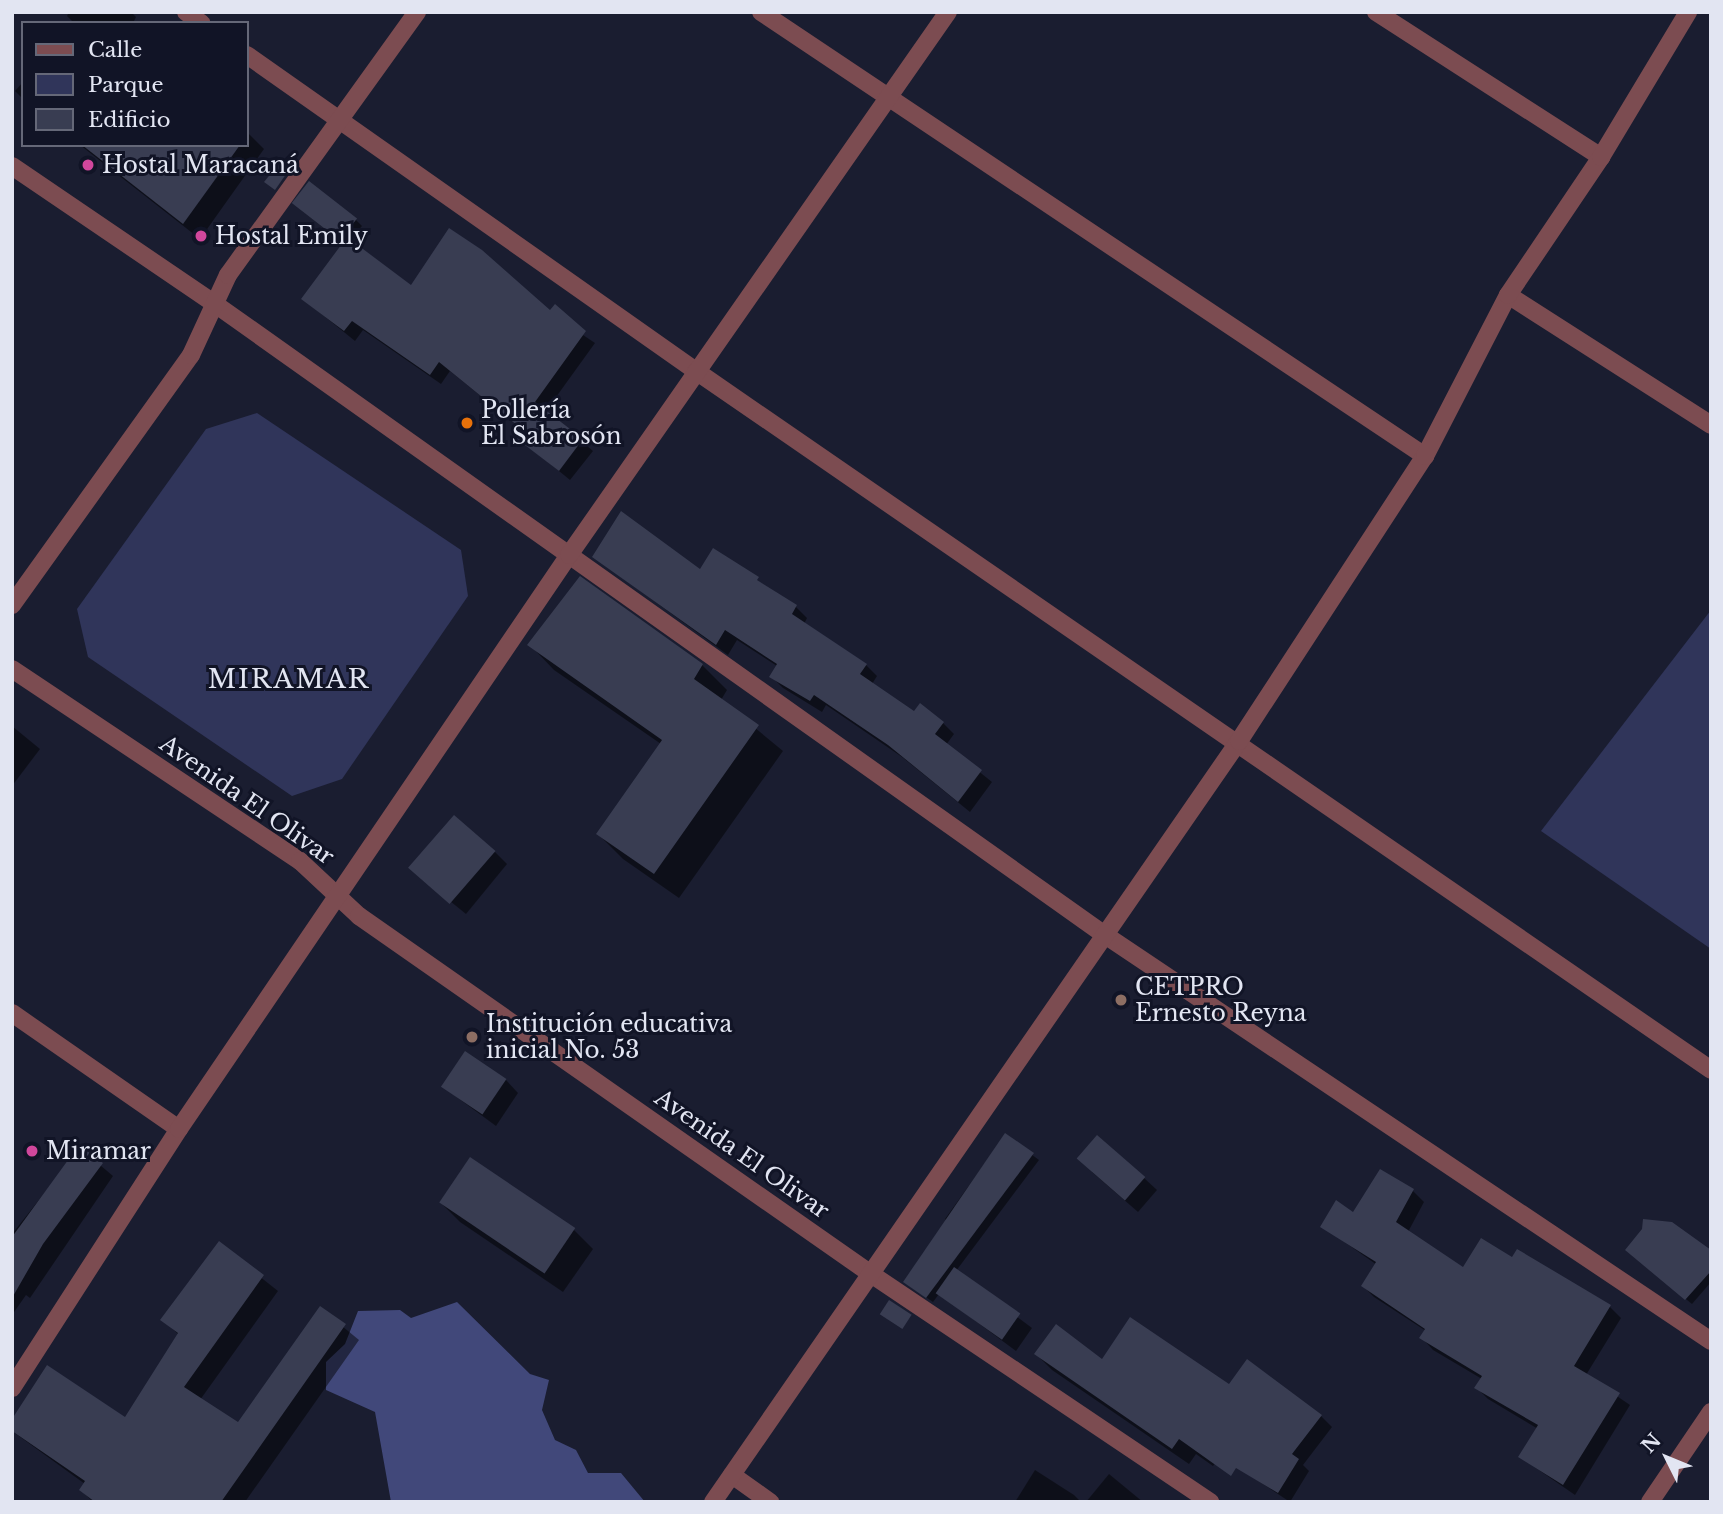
<!DOCTYPE html>
<meta charset="utf-8">
<style>
body{margin:0}
#map{position:relative;width:1723px;height:1514px;overflow:hidden;background:#1a1d30;font-family:"Libre Baskerville",serif}
div>[style]{position:absolute}
.green>*{inset:0;background:#30355a}
.forest>*{inset:0;background:#41487a}
.shadow>*{inset:0;background:#0007}
.building>*{inset:0;background:#393d52;transform-origin:0 0}
.minor>*{height:18px;margin:-9px;padding:0 9px;transform-origin:9px;border-radius:9px;background:#7c4c51}
.dots>*{width:19px;height:19px;translate:-50% -50%;box-sizing:border-box;border:4px solid #111426;border-radius:50%}
span{translate:-50% -50%;white-space:nowrap;text-align:center;line-height:1.15;-webkit-text-stroke:6px #111426;paint-order:stroke}
.poi-label{font-size:23px;color:#e2e5f2}
.left{translate:0 -50%;text-align:left}
.street-label{font-size:23px;color:#e2e5f2}
.quarter-label{font-size:26px;color:#e2e5f2;letter-spacing:2px}
.frame{position:absolute;inset:0;border:14px solid #e2e5f2;pointer-events:none}
.legend{position:absolute;left:21px;top:21px;width:228px;height:126px;box-sizing:border-box;background:#111426;border:2px solid #656878;margin:0;padding:9px 12px;list-style:none;font-size:21px;color:#e2e5f2}
.legend li{display:flex;align-items:center;gap:14px;height:35px}
.legend b{width:35px;border:2px solid #656878}
.north{position:absolute;left:1632px;top:1423px;width:70px;height:70px;-webkit-text-stroke:5px #111426;paint-order:stroke;rotate:313deg;font-size:19px;font-weight:700;line-height:28px;text-align:center;color:#e2e5f2}
.north::after{content:'';display:block;margin:auto;width:24px;height:32px;background:#e2e5f2;clip-path:polygon(50% 0,100% 100%,50% 72%,0 100%)}
</style>
<div id="map">
<div class="green">
<div style="clip-path:polygon(257px 413px,461px 550px,468px 596px,342px 779px,292px 796px,88px 657px,77px 609px,206px 429px)"></div>
<div style="clip-path:polygon(1711px 610px,1711px 949px,1541px 831px)"></div>
</div>
<div class="forest">
<div style="clip-path:polygon(457px 1302px,530px 1374px,549px 1380px,542px 1410px,555px 1440px,576px 1450px,588px 1473px,621px 1473px,645px 1502px,391px 1502px,375px 1412px,326px 1390px,326px 1362px,345px 1344px,358px 1311px,400px 1310px,411px 1318px)"></div>
</div>
<div class="shadow">
<div style="clip-path:polygon(69px 12px,131px 12px,136px 17px,133px 23px,74px 23px,67px 16px)"></div>
<div style="clip-path:polygon(23px 82px,23px 99px,15px 91px)"></div>
<div style="clip-path:polygon(247px 132px,264px 149px,200px 239px,80px 145px,247px 145px)"></div>
<div style="clip-path:polygon(301px 210px,356px 220px,362px 226px,349px 241px,411px 287px,550px 313px,595px 343px,546px 411px,593px 451px,570px 480px,520px 439px,525px 432px,450px 371px,441px 384px,363px 330px,355px 341px,303px 299px,344px 244px)"></div>
<div style="clip-path:polygon(714px 551px,796px 607px,807px 618px,804px 624px,866px 665px,877px 676px,872px 684px,915px 713px,943px 723px,954px 734px,946px 745px,992px 782px,970px 812px,902px 757px,826px 705px,822px 712px,783px 688px,771px 676px,777px 666px,737px 640px,728px 655px,594px 557px,700px 572px)"></div>
<div style="clip-path:polygon(530px 645px,702px 665px,727px 690px,721px 700px,783px 751px,679px 898px,623px 859px,598px 834px,661px 744px,554px 670px)"></div>
<div style="clip-path:polygon(12px 726px,40px 749px,12px 786px)"></div>
<div style="clip-path:polygon(495px 852px,507px 864px,466px 914px,424px 880px)"></div>
<div style="clip-path:polygon(506px 1080px,518px 1093px,496px 1126px,443px 1087px)"></div>
<div style="clip-path:polygon(1005px 1135px,1039px 1160px,956px 1271px,1032px 1328px,1016px 1351px,939px 1294px,933px 1302px,911px 1287px,949px 1223px,945px 1219px)"></div>
<div style="clip-path:polygon(80px 1148px,113px 1176px,30px 1298px,26px 1295px,12px 1315px,12px 1234px)"></div>
<div style="clip-path:polygon(1092px 1172px,1144px 1178px,1157px 1190px,1138px 1212px)"></div>
<div style="clip-path:polygon(1413px 1191px,1424px 1202px,1408px 1232px,1463px 1269px,1513px 1259px,1609px 1306px,1621px 1318px,1586px 1375px,1630px 1405px,1575px 1495px,1520px 1457px,1538px 1429px,1488px 1399px,1477px 1388px,1482px 1379px,1433px 1350px,1422px 1338px,1426px 1331px,1374px 1297px,1363px 1286px,1377px 1265px,1322px 1226px)"></div>
<div style="clip-path:polygon(441px 1203px,574px 1230px,593px 1249px,563px 1292px,460px 1222px)"></div>
<div style="clip-path:polygon(219px 1244px,278px 1291px,200px 1400px,238px 1424px,320px 1308px,359px 1340px,245px 1502px,93px 1502px,81px 1490px,85px 1484px,12px 1431px,126px 1420px,179px 1335px,163px 1320px)"></div>
<div style="clip-path:polygon(1711px 1253px,1711px 1282px,1692px 1304px,1633px 1256px)"></div>
<div style="clip-path:polygon(1036px 1354px,1258px 1411px,1213px 1466px,1196px 1454px,1189px 1464px,1052px 1370px)"></div>
<div style="clip-path:polygon(1321px 1416px,1332px 1427px,1303px 1465px,1309px 1471px,1290px 1502px,1242px 1470px)"></div>
<div style="clip-path:polygon(1035px 1470px,1074px 1495px,1081px 1502px,1015px 1502px)"></div>
<div style="clip-path:polygon(1109px 1474px,1143px 1502px,1086px 1502px)"></div>
</div>
<div class="building">
<div style="clip-path:polygon(82px 145px,240px 145px,183px 224px)"></div>
<div style="clip-path:polygon(282px 160px,291px 167px,275px 190px,264px 182px)"></div>
<div style="left:309px;top:181px;width:61px;height:28px;rotate:38deg"></div>
<div style="clip-path:polygon(449px 228px,482px 250px,550px 310px,555px 304px,586px 331px,535px 402px,583px 439px,559px 471px,517px 439px,524px 431px,439px 362px,430px 375px,352px 321px,344px 331px,301px 299px,347px 237px,411px 285px)"></div>
<div style="clip-path:polygon(621px 511px,700px 569px,713px 548px,759px 577px,757px 580px,797px 605px,792px 614px,867px 664px,860px 674px,914px 711px,920px 703px,944px 722px,935px 734px,982px 770px,958px 802px,888px 745px,814px 695px,810px 701px,769px 677px,777px 664px,725px 630px,716px 645px,592px 557px)"></div>
<div style="clip-path:polygon(580px 576px,703px 664px,694px 679px,759px 725px,654px 874px,596px 834px,662px 740px,527px 645px)"></div>
<div style="left:454px;top:815px;width:55px;height:70px;rotate:41deg"></div>
<div style="left:465px;top:1051px;width:50px;height:43px;rotate:34deg"></div>
<div style="clip-path:polygon(1005px 1133px,1034px 1153px,926px 1298px,903px 1282px)"></div>
<div style="left:1097px;top:1135px;width:64px;height:31px;rotate:41deg"></div>
<div style="clip-path:polygon(79px 1145px,103px 1163px,43px 1244px,12px 1298px,12px 1237px)"></div>
<div style="left:470px;top:1157px;width:127px;height:55px;rotate:34deg"></div>
<div style="clip-path:polygon(1380px 1169px,1414px 1189px,1396px 1222px,1463px 1267px,1481px 1238px,1512px 1257px,1517px 1249px,1611px 1305px,1574px 1366px,1620px 1393px,1563px 1485px,1518px 1457px,1538px 1425px,1474px 1388px,1482px 1376px,1419px 1338px,1425px 1329px,1361px 1286px,1376px 1262px,1320px 1227px,1336px 1200px,1353px 1212px)"></div>
<div style="clip-path:polygon(1643px 1219px,1672px 1222px,1711px 1250px,1711px 1271px,1685px 1300px,1625px 1250px,1642px 1229px)"></div>
<div style="clip-path:polygon(219px 1241px,264px 1275px,184px 1387px,238px 1422px,320px 1306px,346px 1324px,221px 1502px,95px 1502px,79px 1490px,85px 1481px,12px 1431px,12px 1419px,47px 1365px,125px 1417px,178px 1333px,160px 1320px)"></div>
<div style="left:954px;top:1267px;width:81px;height:32px;rotate:35deg"></div>
<div style="left:889px;top:1300px;width:27px;height:17px;rotate:33deg"></div>
<div style="clip-path:polygon(1130px 1317px,1229px 1384px,1247px 1359px,1322px 1415px,1292px 1454px,1299px 1459px,1278px 1493px,1236px 1468px,1231px 1476px,1179px 1439px,1172px 1449px,1034px 1354px,1056px 1324px,1102px 1359px)"></div>
</div>
<div class="minor">
<div style="left:186px;top:12px;width:19px;rotate:36deg"></div>
<div style="left:761px;top:12px;width:799px;rotate:33.77deg"></div>
<div style="left:1376px;top:12px;width:268px;rotate:32.8deg"></div>
<div style="left:247px;top:55px;width:549px;rotate:35.14deg"></div>
<div style="left:696px;top:371px;width:1232px;rotate:34.55deg"></div>
<div style="left:12px;top:166px;width:245px;rotate:34.2deg"></div>
<div style="left:215px;top:304px;width:1091px;rotate:35.34deg"></div>
<div style="left:1105px;top:935px;width:729px;rotate:33.82deg"></div>
<div style="left:1508px;top:295px;width:241px;rotate:32.6deg"></div>
<div style="left:12px;top:605px;width:307px;rotate:-54.4deg"></div>
<div style="left:191px;top:355px;width:88px;rotate:-65.2deg"></div>
<div style="left:228px;top:275px;width:324px;rotate:-54.3deg"></div>
<div style="left:12px;top:669px;width:346px;rotate:33.7deg"></div>
<div style="left:300px;top:861px;width:81px;rotate:43deg"></div>
<div style="left:359px;top:916px;width:625px;rotate:34.96deg"></div>
<div style="left:871px;top:1274px;width:409px;rotate:33.9deg"></div>
<div style="left:12px;top:1013px;width:203px;rotate:34.8deg"></div>
<div style="left:12px;top:1388px;width:308px;rotate:-57.2deg"></div>
<div style="left:179px;top:1129px;width:694px;rotate:-55.81deg"></div>
<div style="left:569px;top:555px;width:662px;rotate:-55.09deg"></div>
<div style="left:732px;top:1475px;width:47px;rotate:35.4deg"></div>
<div style="left:713px;top:1502px;width:925px;rotate:-55.35deg"></div>
<div style="left:1239px;top:741px;width:340px;rotate:-56.9deg"></div>
<div style="left:1425px;top:456px;width:181px;rotate:-62.7deg"></div>
<div style="left:1508px;top:295px;width:166px;rotate:-56deg"></div>
<div style="left:1601px;top:157px;width:169px;rotate:-59deg"></div>
<div style="left:1650px;top:1502px;width:109px;rotate:-55.9deg"></div>
</div>
<div class="dots">
<div style="left:88px;top:165px;background:#d1479c"></div>
<div style="left:201px;top:236px;background:#d1479c"></div>
<div style="left:467px;top:423px;background:#e8710a"></div>
<div style="left:1121px;top:1000px;background:#8d6e63"></div>
<div style="left:472px;top:1037px;background:#8d6e63"></div>
<div style="left:32px;top:1151px;background:#d1479c"></div>
</div>
<div class="poi-label">
<span class="left" style="left:102px;top:165px">Hostal Maracaná</span>
<span class="left" style="left:215px;top:236px">Hostal Emily</span>
<span class="left" style="left:481px;top:423px">Pollería<br>El Sabrosón</span>
<span class="left" style="left:1135px;top:1000px">CETPRO<br>Ernesto Reyna</span>
<span class="left" style="left:486px;top:1037px">Institución educativa<br>inicial No. 53</span>
<span class="left" style="left:46px;top:1151px">Miramar</span>
</div>
<div class="street-label">
<span style="left:247px;top:800px;rotate:35deg">Avenida El Olivar</span>
<span style="left:742px;top:1154px;rotate:35deg">Avenida El Olivar</span>
</div>
<div class="quarter-label">
<span style="left:289px;top:680px">MIRAMAR</span>
</div>
<div class="frame"></div>
<ul class="legend">
<li><b style="height:9px;background:#7c4c51"></b>Calle</li>
<li><b style="height:19px;background:#30355a"></b>Parque</li>
<li><b style="height:19px;background:#393d52"></b>Edificio</li>
</ul>
<div class="north">N</div>
</div>
